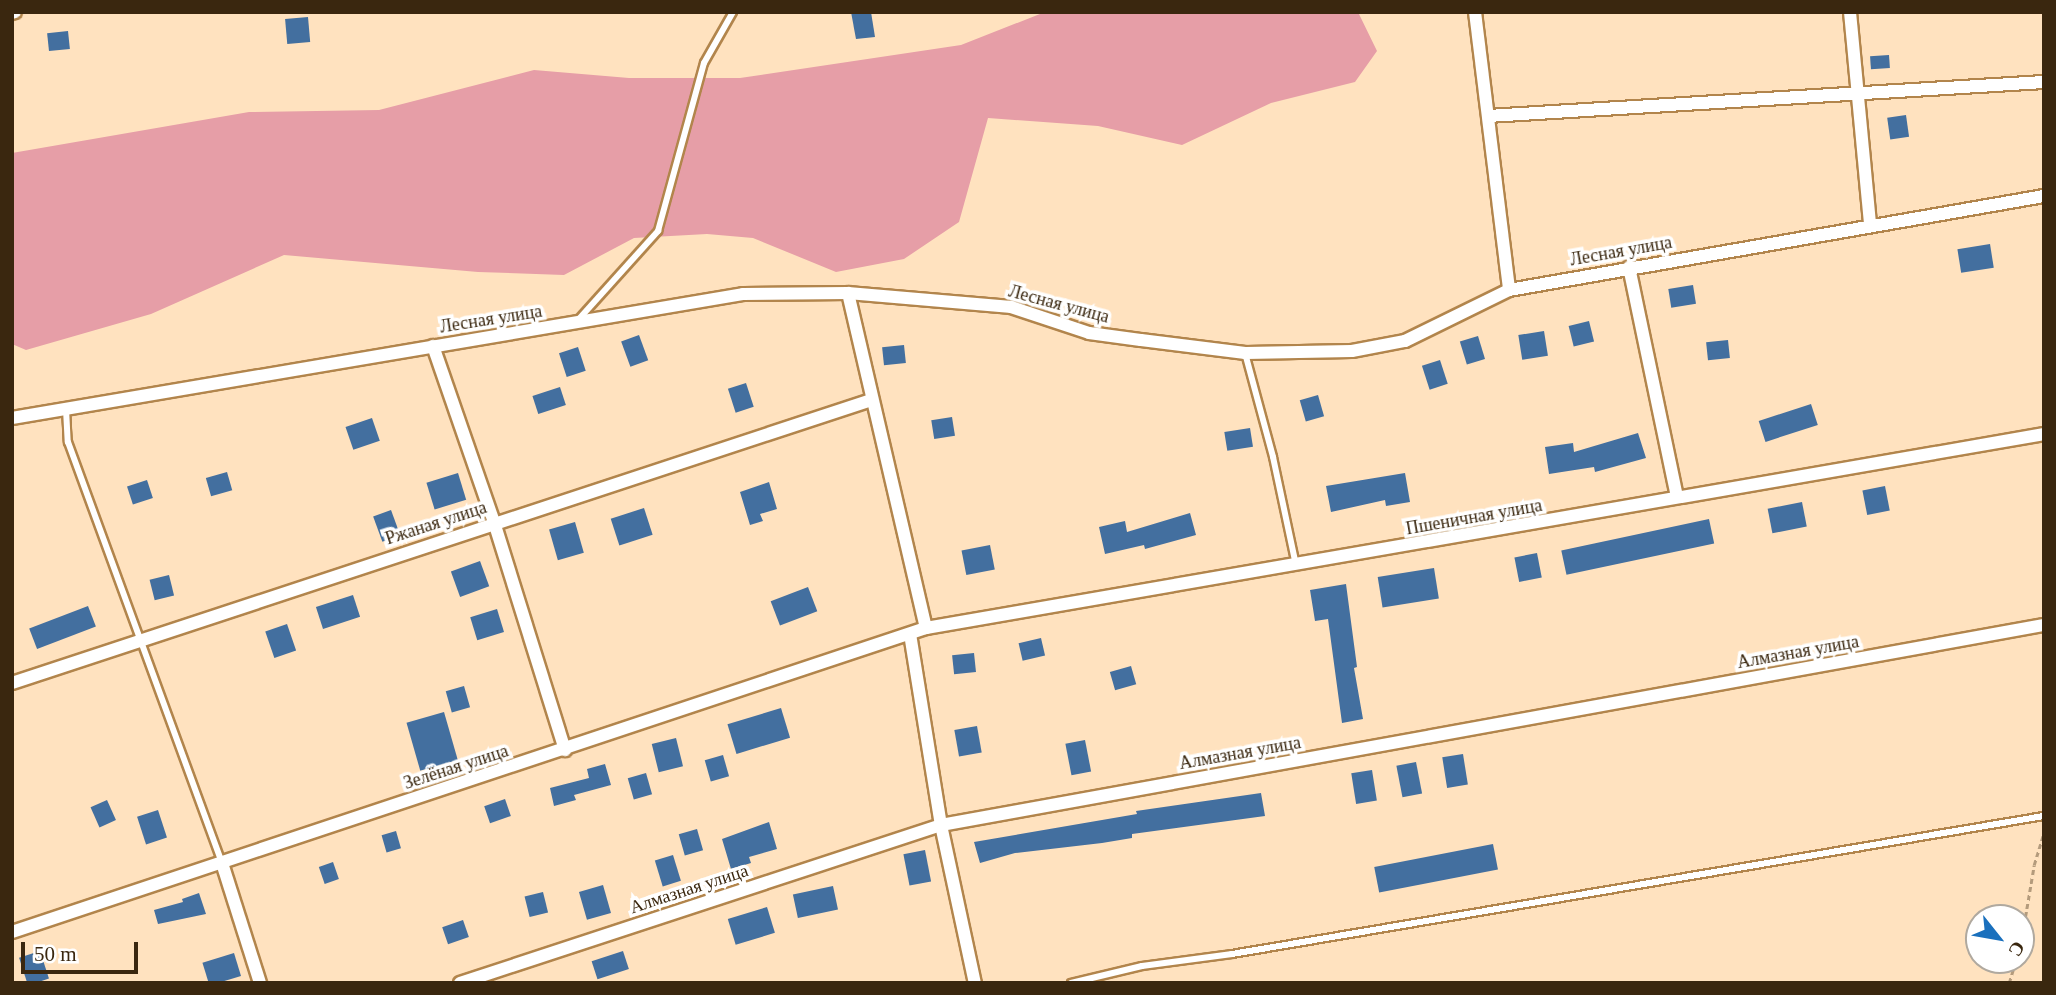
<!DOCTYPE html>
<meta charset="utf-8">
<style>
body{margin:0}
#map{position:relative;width:2056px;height:995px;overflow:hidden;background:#ffe2bf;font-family:"Times New Roman",serif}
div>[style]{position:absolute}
.green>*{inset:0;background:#e69ea7}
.building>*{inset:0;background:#436f9f;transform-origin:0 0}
.path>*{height:2.5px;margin-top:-1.25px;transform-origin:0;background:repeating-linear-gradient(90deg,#b49b7c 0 5px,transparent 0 8.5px)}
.roads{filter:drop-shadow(2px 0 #b2854c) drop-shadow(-2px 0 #b2854c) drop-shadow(0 2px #b2854c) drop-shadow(0 -2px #b2854c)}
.service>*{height:6px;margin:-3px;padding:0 3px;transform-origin:3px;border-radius:3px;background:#fff}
.minor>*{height:12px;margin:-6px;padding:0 6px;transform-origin:6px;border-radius:6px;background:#fff}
span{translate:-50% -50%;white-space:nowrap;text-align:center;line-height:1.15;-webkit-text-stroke:7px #fff;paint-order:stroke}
.street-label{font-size:18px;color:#3a270f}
.frame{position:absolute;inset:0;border:14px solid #3a270f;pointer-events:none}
.north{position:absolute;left:1965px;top:904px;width:70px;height:70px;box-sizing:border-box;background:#fff;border:2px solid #b0a99f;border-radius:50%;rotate:121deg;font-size:19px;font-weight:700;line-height:28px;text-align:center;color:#3a270f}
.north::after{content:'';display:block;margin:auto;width:24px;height:32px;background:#1a70bd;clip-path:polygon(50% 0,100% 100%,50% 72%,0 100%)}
.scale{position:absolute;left:21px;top:942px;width:117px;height:32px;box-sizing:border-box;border:4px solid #3a270f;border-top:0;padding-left:9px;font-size:21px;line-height:24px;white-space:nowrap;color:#3a270f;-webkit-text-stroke:5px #fff;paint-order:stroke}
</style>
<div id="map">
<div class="green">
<div style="clip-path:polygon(1045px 12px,1358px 12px,1377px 51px,1355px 82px,1271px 103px,1182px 145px,1098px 126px,988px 118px,959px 222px,904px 259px,836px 272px,753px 238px,707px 234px,634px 238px,564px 275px,478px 272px,284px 255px,151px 314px,26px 350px,12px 344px,12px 153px,249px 112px,379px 110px,534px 70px,629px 78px,740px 78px,961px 45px)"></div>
</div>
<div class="building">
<div style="clip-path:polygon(851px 12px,871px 12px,875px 37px,856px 39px)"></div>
<div style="left:308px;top:17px;width:25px;height:23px;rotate:85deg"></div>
<div style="left:68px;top:31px;width:18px;height:21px;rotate:84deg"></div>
<div style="left:1889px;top:55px;width:13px;height:19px;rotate:86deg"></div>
<div style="left:1906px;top:115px;width:22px;height:19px;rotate:82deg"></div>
<div style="left:1990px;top:244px;width:24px;height:33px;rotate:81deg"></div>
<div style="left:1693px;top:285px;width:19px;height:25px;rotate:81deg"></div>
<div style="left:1589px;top:321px;width:21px;height:21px;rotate:76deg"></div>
<div style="left:1544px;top:331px;width:25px;height:26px;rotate:81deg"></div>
<div style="left:639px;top:335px;width:27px;height:19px;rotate:70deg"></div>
<div style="left:1478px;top:336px;width:24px;height:19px;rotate:73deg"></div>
<div style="left:1728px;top:340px;width:18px;height:22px;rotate:84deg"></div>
<div style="left:904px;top:345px;width:18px;height:22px;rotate:84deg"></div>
<div style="left:578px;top:347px;width:25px;height:20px;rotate:72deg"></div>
<div style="left:1440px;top:360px;width:25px;height:19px;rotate:72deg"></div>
<div style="left:746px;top:383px;width:25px;height:19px;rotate:72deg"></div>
<div style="left:560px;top:387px;width:19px;height:29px;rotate:72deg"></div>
<div style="left:1318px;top:395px;width:22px;height:19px;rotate:74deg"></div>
<div style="left:1811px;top:404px;width:22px;height:55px;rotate:72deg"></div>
<div style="left:952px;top:417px;width:19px;height:21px;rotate:81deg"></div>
<div style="left:372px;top:418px;width:24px;height:28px;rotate:71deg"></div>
<div style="left:1250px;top:428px;width:19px;height:26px;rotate:81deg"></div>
<div style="clip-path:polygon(1638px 433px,1646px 458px,1595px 472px,1594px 467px,1549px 474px,1545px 447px,1573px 443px,1574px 452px)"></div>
<div style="left:227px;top:472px;width:19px;height:22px;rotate:74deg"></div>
<div style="left:458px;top:473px;width:28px;height:33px;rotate:73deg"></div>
<div style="clip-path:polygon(1405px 473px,1410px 502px,1386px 506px,1385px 500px,1331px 512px,1326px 486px)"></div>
<div style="left:147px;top:480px;width:19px;height:21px;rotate:72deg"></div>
<div style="clip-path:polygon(769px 482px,777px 509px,760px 514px,763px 521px,750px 525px,740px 492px)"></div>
<div style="left:1885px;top:486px;width:25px;height:23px;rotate:79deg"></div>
<div style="left:1802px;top:502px;width:25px;height:35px;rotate:79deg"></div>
<div style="left:644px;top:508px;width:28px;height:35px;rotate:72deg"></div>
<div style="left:391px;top:510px;width:27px;height:19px;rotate:70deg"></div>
<div style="clip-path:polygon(1190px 513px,1196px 535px,1145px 549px,1144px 545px,1105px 554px,1099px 527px,1125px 521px,1127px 532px)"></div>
<div style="left:1709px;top:519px;width:25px;height:151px;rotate:78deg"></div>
<div style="left:575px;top:522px;width:32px;height:27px;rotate:74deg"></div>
<div style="left:990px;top:545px;width:25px;height:29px;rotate:79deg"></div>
<div style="left:1537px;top:553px;width:25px;height:23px;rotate:79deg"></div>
<div style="left:480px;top:561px;width:27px;height:31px;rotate:70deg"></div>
<div style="left:1434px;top:568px;width:31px;height:57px;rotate:81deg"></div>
<div style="left:169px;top:575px;width:21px;height:20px;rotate:76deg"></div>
<div style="clip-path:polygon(1346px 584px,1357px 667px,1354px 668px,1363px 719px,1342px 723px,1328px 619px,1315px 621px,1310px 590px)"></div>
<div style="left:808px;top:587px;width:26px;height:40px;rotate:69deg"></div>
<div style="left:353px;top:595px;width:23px;height:39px;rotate:72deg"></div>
<div style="left:88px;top:606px;width:22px;height:63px;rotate:69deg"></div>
<div style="left:497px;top:609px;width:24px;height:28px;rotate:73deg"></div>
<div style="left:287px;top:624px;width:28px;height:23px;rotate:71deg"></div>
<div style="left:1041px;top:638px;width:18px;height:23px;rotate:77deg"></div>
<div style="left:974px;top:653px;width:19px;height:22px;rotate:84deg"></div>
<div style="left:1131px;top:666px;width:19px;height:22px;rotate:74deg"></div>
<div style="left:464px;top:686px;width:22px;height:19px;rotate:74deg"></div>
<div style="left:781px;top:708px;width:31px;height:56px;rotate:73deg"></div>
<div style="left:444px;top:712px;width:50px;height:39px;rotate:74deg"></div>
<div style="left:977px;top:726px;width:27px;height:23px;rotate:80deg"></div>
<div style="left:676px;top:738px;width:29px;height:25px;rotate:76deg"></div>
<div style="left:1085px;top:740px;width:32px;height:20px;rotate:79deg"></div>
<div style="left:1463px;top:754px;width:31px;height:21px;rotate:81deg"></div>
<div style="left:723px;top:755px;width:22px;height:19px;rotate:74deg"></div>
<div style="left:1416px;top:762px;width:32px;height:20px;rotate:79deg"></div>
<div style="clip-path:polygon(605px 764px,611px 785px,574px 795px,576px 800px,554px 806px,550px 788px,589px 778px,587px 769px)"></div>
<div style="left:1372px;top:770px;width:31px;height:21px;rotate:81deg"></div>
<div style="left:646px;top:773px;width:22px;height:19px;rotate:74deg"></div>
<div style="clip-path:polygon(1261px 793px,1265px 816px,1132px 834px,1132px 838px,1102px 843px,1015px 853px,980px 863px,974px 842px,1137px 814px,1136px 811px)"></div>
<div style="left:505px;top:799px;width:18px;height:22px;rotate:71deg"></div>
<div style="left:107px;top:800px;width:22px;height:18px;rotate:66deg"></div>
<div style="left:158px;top:810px;width:29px;height:22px;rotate:72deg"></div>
<div style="clip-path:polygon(769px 822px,777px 849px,749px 857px,751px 863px,731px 869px,722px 839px)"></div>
<div style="left:697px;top:829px;width:22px;height:19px;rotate:74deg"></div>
<div style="left:396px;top:831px;width:18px;height:15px;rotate:74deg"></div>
<div style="left:1493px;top:844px;width:26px;height:121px;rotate:79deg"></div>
<div style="left:925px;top:850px;width:32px;height:22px;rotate:79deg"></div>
<div style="left:673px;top:855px;width:27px;height:19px;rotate:73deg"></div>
<div style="left:333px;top:862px;width:18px;height:15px;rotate:71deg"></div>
<div style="left:603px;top:885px;width:29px;height:25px;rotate:74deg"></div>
<div style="left:833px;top:886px;width:24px;height:41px;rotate:78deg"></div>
<div style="left:543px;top:892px;width:21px;height:19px;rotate:76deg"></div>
<div style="clip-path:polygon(199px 893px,206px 914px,158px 924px,154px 910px,183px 902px,182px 899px)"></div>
<div style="left:767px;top:907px;width:27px;height:41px;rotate:73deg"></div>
<div style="left:463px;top:920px;width:18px;height:22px;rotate:71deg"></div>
<div style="left:40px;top:951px;width:29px;height:22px;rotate:72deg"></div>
<div style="left:623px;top:951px;width:19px;height:33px;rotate:72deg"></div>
<div style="left:234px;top:953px;width:24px;height:33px;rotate:73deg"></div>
</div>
<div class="path">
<div style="left:2021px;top:942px;width:78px;rotate:-80.4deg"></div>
<div style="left:2034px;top:865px;width:34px;rotate:-73deg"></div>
<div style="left:2009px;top:983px;width:24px;rotate:-73deg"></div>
</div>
<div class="roads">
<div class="service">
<div style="left:578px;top:320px;width:120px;rotate:-48deg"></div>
<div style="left:658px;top:231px;width:174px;rotate:-74.7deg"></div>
<div style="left:704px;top:63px;width:59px;rotate:-60.4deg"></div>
<div style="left:1245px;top:353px;width:108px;rotate:74.9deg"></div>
<div style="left:1273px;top:457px;width:110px;rotate:78deg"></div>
<div style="left:66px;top:409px;width:33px;rotate:87deg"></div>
<div style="left:68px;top:442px;width:448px;rotate:69.9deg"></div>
<div style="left:1071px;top:983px;width:73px;rotate:-13.5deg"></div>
<div style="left:1142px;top:966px;width:91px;rotate:-7.6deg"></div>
<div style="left:1232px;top:954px;width:824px;rotate:-9.65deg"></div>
</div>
<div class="minor">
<div style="left:1475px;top:12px;width:280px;rotate:83deg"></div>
<div style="left:1850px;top:12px;width:214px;rotate:84.6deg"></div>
<div style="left:12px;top:13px;width:3px;rotate:-18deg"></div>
<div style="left:1488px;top:116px;width:557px;rotate:-3.5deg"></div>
<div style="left:1629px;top:267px;width:234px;rotate:78.2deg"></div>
<div style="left:848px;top:293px;width:344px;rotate:76.9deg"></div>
<div style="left:433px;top:346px;width:186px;rotate:70.9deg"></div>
<div style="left:494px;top:522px;width:239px;rotate:72.7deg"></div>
<div style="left:12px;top:418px;width:741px;rotate:-9.63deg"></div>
<div style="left:743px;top:294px;width:105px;rotate:-0.5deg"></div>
<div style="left:848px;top:293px;width:164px;rotate:4.9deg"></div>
<div style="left:1011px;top:307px;width:82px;rotate:18.4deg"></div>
<div style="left:1089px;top:333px;width:52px;rotate:7.7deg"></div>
<div style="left:1141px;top:340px;width:105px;rotate:7.1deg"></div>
<div style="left:1245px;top:353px;width:107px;rotate:-1.1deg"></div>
<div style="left:1352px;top:351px;width:54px;rotate:-10.7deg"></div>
<div style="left:1405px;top:341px;width:116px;rotate:-26.1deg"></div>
<div style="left:1509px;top:290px;width:543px;rotate:-9.97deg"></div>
<div style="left:910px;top:634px;width:193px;rotate:80.8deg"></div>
<div style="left:941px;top:825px;width:162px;rotate:77.9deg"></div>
<div style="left:12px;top:683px;width:904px;rotate:-18.23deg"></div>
<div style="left:222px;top:863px;width:126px;rotate:72.4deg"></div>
<div style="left:12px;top:932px;width:963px;rotate:-18.4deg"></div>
<div style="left:926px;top:628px;width:1135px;rotate:-9.84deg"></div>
<div style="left:460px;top:983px;width:506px;rotate:-18.18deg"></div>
<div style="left:941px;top:825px;width:1121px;rotate:-10.28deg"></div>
</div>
</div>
<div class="street-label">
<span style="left:1621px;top:251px;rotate:-10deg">Лесная улица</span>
<span style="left:1059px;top:304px;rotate:15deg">Лесная улица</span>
<span style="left:491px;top:319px;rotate:-9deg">Лесная улица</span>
<span style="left:1474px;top:517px;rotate:-10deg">Пшеничная улица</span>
<span style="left:436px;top:523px;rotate:-18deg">Ржаная улица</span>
<span style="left:1798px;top:652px;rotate:-10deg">Алмазная улица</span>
<span style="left:1240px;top:753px;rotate:-10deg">Алмазная улица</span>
<span style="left:456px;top:767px;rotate:-18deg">Зелёная улица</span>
<span style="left:689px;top:889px;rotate:-18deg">Алмазная улица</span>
</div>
<div class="frame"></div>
<div class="north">С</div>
<div class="scale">50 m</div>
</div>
